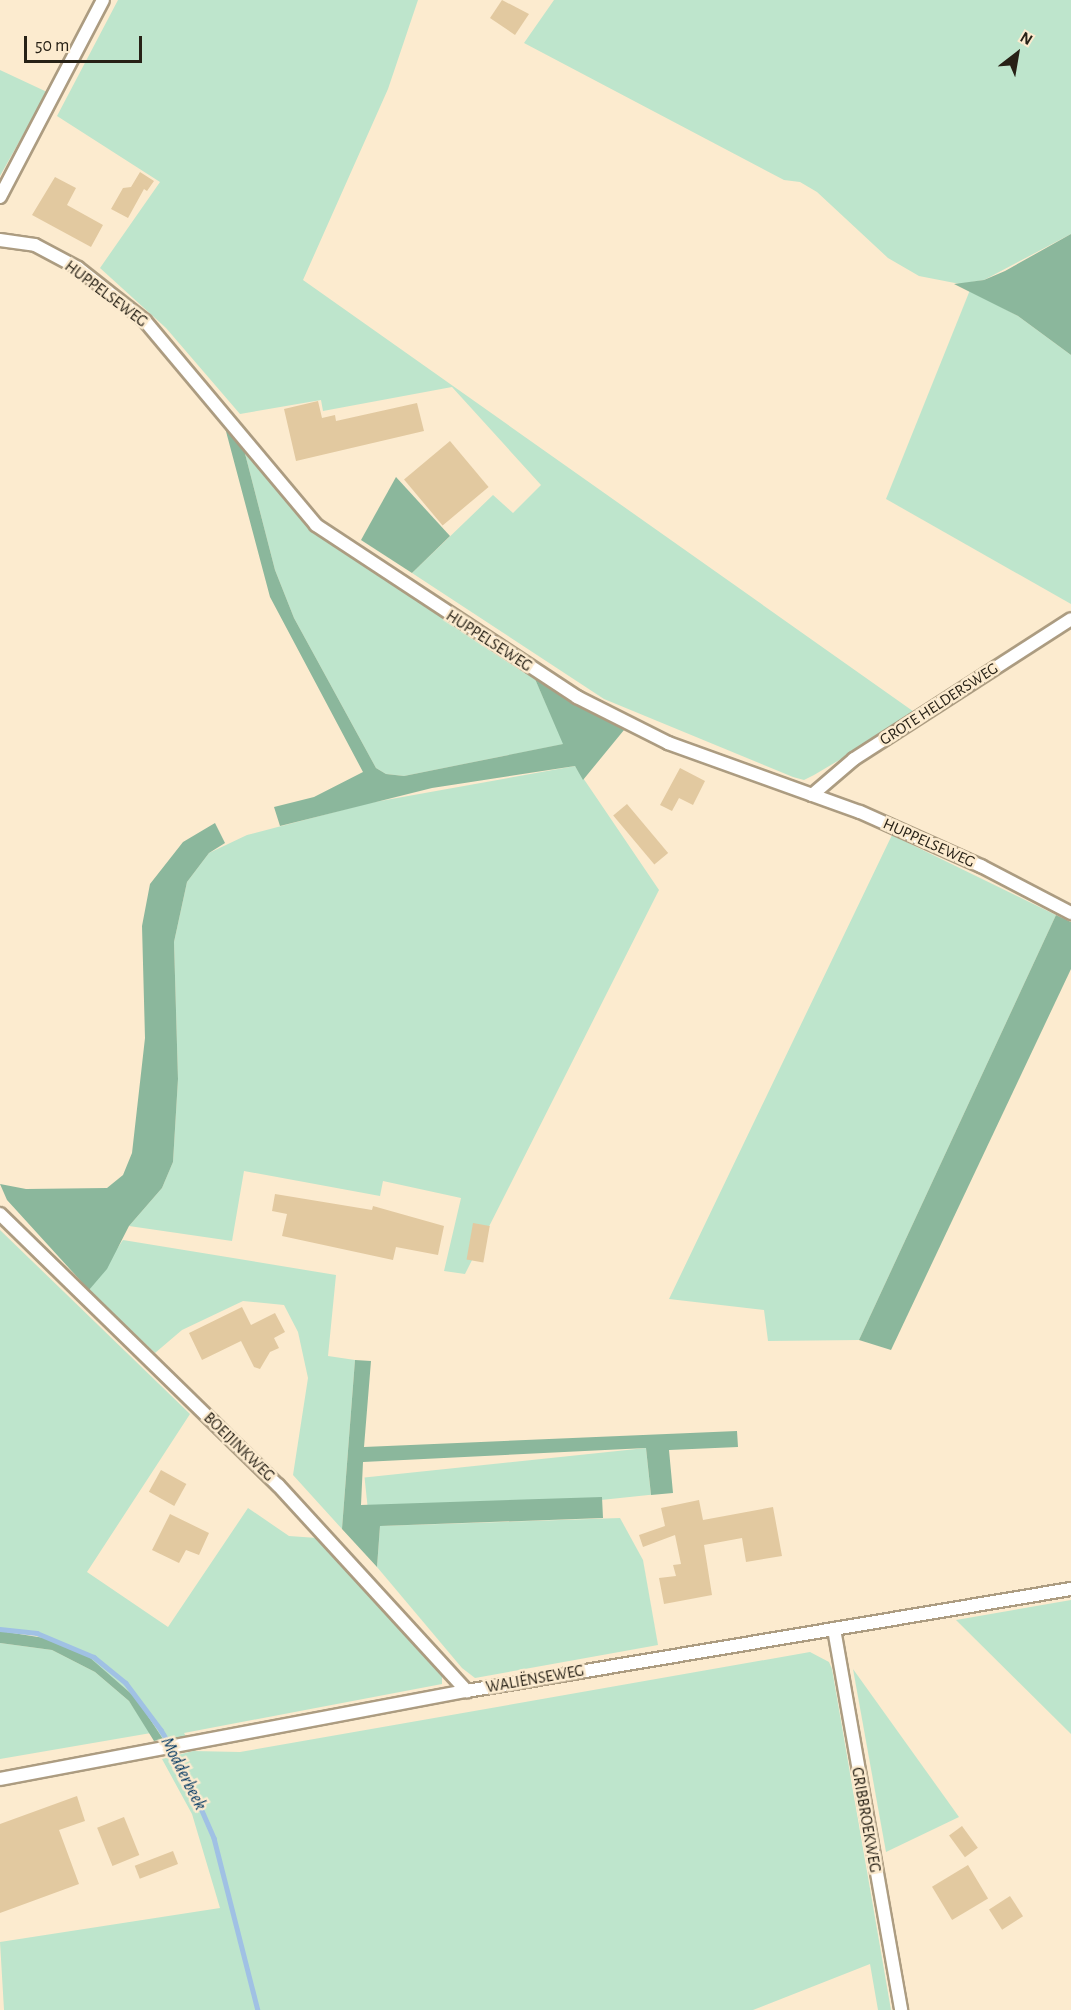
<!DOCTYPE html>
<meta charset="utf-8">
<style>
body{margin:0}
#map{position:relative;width:1071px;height:2010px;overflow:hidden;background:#fcebcf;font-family:"Alegreya Sans",sans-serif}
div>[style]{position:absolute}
.green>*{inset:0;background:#bee5cc;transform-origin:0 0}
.forest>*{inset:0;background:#8bb79c}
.stream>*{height:4.5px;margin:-2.25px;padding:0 2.25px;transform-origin:2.25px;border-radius:2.25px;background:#a0c1e4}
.building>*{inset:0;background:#e2c9a0;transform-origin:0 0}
.roads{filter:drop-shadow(2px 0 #ac9c81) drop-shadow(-2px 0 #ac9c81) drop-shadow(0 2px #ac9c81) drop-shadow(0 -2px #ac9c81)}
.minor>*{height:12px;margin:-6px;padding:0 6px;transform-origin:6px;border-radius:6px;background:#fff}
span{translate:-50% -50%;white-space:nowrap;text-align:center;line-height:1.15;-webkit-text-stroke:5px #fcebcf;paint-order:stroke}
.street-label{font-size:16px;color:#272116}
.water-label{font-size:18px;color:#003661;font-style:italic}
.north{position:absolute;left:987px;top:24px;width:60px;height:60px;-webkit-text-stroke:4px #fcebcf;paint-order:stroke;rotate:31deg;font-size:16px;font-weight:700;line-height:24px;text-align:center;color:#272116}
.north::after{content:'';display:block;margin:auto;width:21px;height:27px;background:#272116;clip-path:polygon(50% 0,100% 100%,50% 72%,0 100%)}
.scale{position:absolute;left:24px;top:36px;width:118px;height:27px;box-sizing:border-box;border:3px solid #272116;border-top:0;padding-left:8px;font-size:18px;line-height:21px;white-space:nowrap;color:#272116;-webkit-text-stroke:4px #fcebcf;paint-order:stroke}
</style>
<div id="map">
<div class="green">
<div style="clip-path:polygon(118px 0,418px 0,388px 89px,303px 280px,917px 714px,814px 775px,804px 780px,793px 777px,604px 699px,412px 573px,493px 495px,513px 513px,541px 485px,452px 387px,323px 411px,321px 400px,240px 414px,166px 328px,100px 268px,160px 182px,57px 116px)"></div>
<div style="clip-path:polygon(554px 0,1071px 0,1071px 234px,984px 280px,960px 284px,919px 276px,888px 258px,817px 192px,800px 182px,784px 180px,524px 43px)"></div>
<div style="clip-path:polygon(0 70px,47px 92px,0 176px)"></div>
<div style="clip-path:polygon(970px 290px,1018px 316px,1071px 355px,1071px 604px,886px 499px)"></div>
<div style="clip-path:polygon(242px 442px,308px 522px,535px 679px,564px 744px,404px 776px,386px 774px,376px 768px,294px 618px,275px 570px)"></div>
<div style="clip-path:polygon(575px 766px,659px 890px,465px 1274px,444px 1271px,461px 1198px,383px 1181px,380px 1196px,244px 1171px,232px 1241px,129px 1226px,162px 1188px,173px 1162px,178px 1079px,174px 942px,187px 882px,209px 853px,247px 835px,369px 803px)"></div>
<div style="clip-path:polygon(892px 835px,1056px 915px,859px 1340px,768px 1341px,764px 1310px,669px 1299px)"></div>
<div style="clip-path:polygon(0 1230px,190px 1414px,87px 1572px,168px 1627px,248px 1508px,289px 1536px,317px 1538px,442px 1672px,442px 1684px,184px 1733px,187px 1738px,163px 1739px,136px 1698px,88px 1657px,32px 1634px,0 1631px)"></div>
<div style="clip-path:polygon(123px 1240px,336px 1275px,328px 1356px,355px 1360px,342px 1529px,293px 1475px,308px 1378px,298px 1332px,284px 1305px,243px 1301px,182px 1330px,155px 1353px,89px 1290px)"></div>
<div style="left:646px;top:1448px;width:47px;height:283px;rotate:84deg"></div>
<div style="clip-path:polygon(620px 1518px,643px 1560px,658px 1645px,475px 1678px,462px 1668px,377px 1567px,380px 1526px)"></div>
<div style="clip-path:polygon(1071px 1600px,1071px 1734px,956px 1620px)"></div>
<div style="clip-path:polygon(0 1643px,52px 1650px,95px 1672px,129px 1701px,151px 1733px,0 1759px)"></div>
<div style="clip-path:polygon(810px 1652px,829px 1662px,832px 1669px,891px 2010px,878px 2010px,870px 1964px,753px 2010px,4px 2010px,0 1942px,220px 1908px,192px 1814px,162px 1759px,193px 1751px,240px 1752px)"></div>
<div style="clip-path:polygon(853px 1669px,959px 1817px,886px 1852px)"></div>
</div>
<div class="forest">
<div style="clip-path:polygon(1071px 234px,1071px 355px,1018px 316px,954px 284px,984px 280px,1005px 271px)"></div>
<div style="clip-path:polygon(223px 420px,242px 442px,275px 570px,294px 618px,376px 768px,386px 774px,404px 776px,563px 744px,535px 679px,624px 730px,583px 780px,575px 766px,432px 788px,280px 826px,274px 807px,314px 797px,363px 772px,270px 597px)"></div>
<div style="clip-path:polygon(396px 477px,450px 536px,412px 573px,361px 540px)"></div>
<div style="clip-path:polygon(215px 823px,225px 843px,209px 853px,187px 882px,174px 942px,178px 1079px,173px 1162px,162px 1188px,129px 1226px,107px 1269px,89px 1290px,7px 1200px,0 1184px,26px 1189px,107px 1188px,123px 1175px,132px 1153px,145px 1038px,142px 926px,150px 884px,183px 842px)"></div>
<div style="clip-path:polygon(1056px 915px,1071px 922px,1071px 969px,891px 1350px,859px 1340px)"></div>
<div style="clip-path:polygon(355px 1360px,371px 1361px,364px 1447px,737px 1431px,738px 1447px,669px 1450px,673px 1493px,651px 1495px,646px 1448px,363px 1462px,361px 1505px,602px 1497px,603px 1518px,380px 1526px,377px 1567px,342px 1529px)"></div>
<div style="clip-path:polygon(0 1631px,51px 1639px,88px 1656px,136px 1698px,163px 1739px,154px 1741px,129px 1701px,95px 1672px,52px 1650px,0 1643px)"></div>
</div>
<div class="stream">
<div style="left:0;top:1629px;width:37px;rotate:6deg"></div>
<div style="left:37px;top:1633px;width:62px;rotate:22.8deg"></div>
<div style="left:94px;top:1657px;width:41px;rotate:39.1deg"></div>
<div style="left:126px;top:1683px;width:59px;rotate:53.3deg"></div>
<div style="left:161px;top:1730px;width:41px;rotate:59deg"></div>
<div style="left:182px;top:1765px;width:80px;rotate:66.3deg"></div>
<div style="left:214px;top:1838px;width:178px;rotate:75.7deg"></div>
</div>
<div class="building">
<div style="clip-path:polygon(502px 0,529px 14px,515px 35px,490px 18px)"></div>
<div style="clip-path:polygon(140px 172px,154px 181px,147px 191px,144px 189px,128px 218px,111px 209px,123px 188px,131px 187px)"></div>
<div style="clip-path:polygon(55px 177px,76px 188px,67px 205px,103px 225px,91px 247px,32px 215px)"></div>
<div style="clip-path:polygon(318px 401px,322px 418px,335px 415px,336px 421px,417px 403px,424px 431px,296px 461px,284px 409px)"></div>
<div style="left:450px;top:441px;width:60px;height:60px;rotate:50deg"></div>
<div style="clip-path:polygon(680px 768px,705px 781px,693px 805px,679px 798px,672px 811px,660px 805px)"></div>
<div style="left:627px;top:804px;width:64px;height:18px;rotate:50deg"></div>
<div style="clip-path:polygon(275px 1194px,372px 1210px,373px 1206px,444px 1226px,438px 1255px,396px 1247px,393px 1260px,282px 1236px,287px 1214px,272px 1211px)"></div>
<div style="left:473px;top:1223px;width:17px;height:37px;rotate:10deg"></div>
<div style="clip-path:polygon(242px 1307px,251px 1325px,275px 1313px,285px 1332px,274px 1338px,279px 1348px,270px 1352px,260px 1369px,254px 1367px,241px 1341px,202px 1360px,189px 1333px)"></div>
<div style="left:161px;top:1470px;width:29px;height:25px;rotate:29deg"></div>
<div style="clip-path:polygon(699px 1500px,703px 1520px,773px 1507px,782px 1556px,746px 1562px,742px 1538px,704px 1545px,712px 1595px,664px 1604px,659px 1578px,676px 1576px,673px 1565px,681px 1564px,675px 1535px,643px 1547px,639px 1535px,665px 1526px,661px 1508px)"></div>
<div style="clip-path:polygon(170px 1514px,209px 1533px,199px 1555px,186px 1550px,179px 1563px,152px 1550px)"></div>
<div style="clip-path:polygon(77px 1796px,85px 1821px,59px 1830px,79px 1884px,0 1913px,0 1824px)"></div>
<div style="left:124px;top:1817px;width:41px;height:29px;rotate:68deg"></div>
<div style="left:962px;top:1826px;width:27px;height:16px;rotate:54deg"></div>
<div style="left:173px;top:1851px;width:14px;height:41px;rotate:69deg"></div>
<div style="left:968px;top:1865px;width:39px;height:42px;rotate:59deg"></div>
<div style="left:1010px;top:1896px;width:24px;height:25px;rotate:57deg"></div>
</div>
<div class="roads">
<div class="minor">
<div style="left:0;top:197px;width:222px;rotate:-62.4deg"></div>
<div style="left:0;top:240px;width:35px;rotate:8deg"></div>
<div style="left:35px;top:245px;width:49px;rotate:28.1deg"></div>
<div style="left:78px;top:268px;width:85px;rotate:38.3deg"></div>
<div style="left:145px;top:321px;width:266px;rotate:50deg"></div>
<div style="left:316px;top:525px;width:313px;rotate:33.4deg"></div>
<div style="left:577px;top:697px;width:102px;rotate:26.8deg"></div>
<div style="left:668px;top:743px;width:204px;rotate:19.8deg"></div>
<div style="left:860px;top:812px;width:133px;rotate:24.1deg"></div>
<div style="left:981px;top:866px;width:102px;rotate:27.6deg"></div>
<div style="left:812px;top:795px;width:55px;rotate:-40.6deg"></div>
<div style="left:854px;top:759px;width:258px;rotate:-32.8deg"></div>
<div style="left:0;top:1214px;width:388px;rotate:44.3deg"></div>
<div style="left:278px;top:1485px;width:280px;rotate:47.5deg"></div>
<div style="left:834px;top:1629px;width:387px;rotate:80deg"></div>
<div style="left:0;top:1779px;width:475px;rotate:-10.7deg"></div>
<div style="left:467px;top:1691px;width:613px;rotate:-9.59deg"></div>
</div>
</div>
<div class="street-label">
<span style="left:106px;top:294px;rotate:37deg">HUPPELSEWEG</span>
<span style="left:489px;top:641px;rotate:33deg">HUPPELSEWEG</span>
<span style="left:939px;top:704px;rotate:-33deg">GROTE HELDERSWEG</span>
<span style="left:929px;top:843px;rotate:24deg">HUPPELSEWEG</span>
<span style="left:239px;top:1447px;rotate:44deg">BOEIJINKWEG</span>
<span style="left:535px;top:1679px;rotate:-10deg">WALIËNSEWEG</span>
<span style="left:866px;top:1820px;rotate:80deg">GRIBBROEKWEG</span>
</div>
<div class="water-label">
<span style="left:183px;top:1774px;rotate:63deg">Modderbeek</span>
</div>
<div class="north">N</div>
<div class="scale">50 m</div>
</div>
